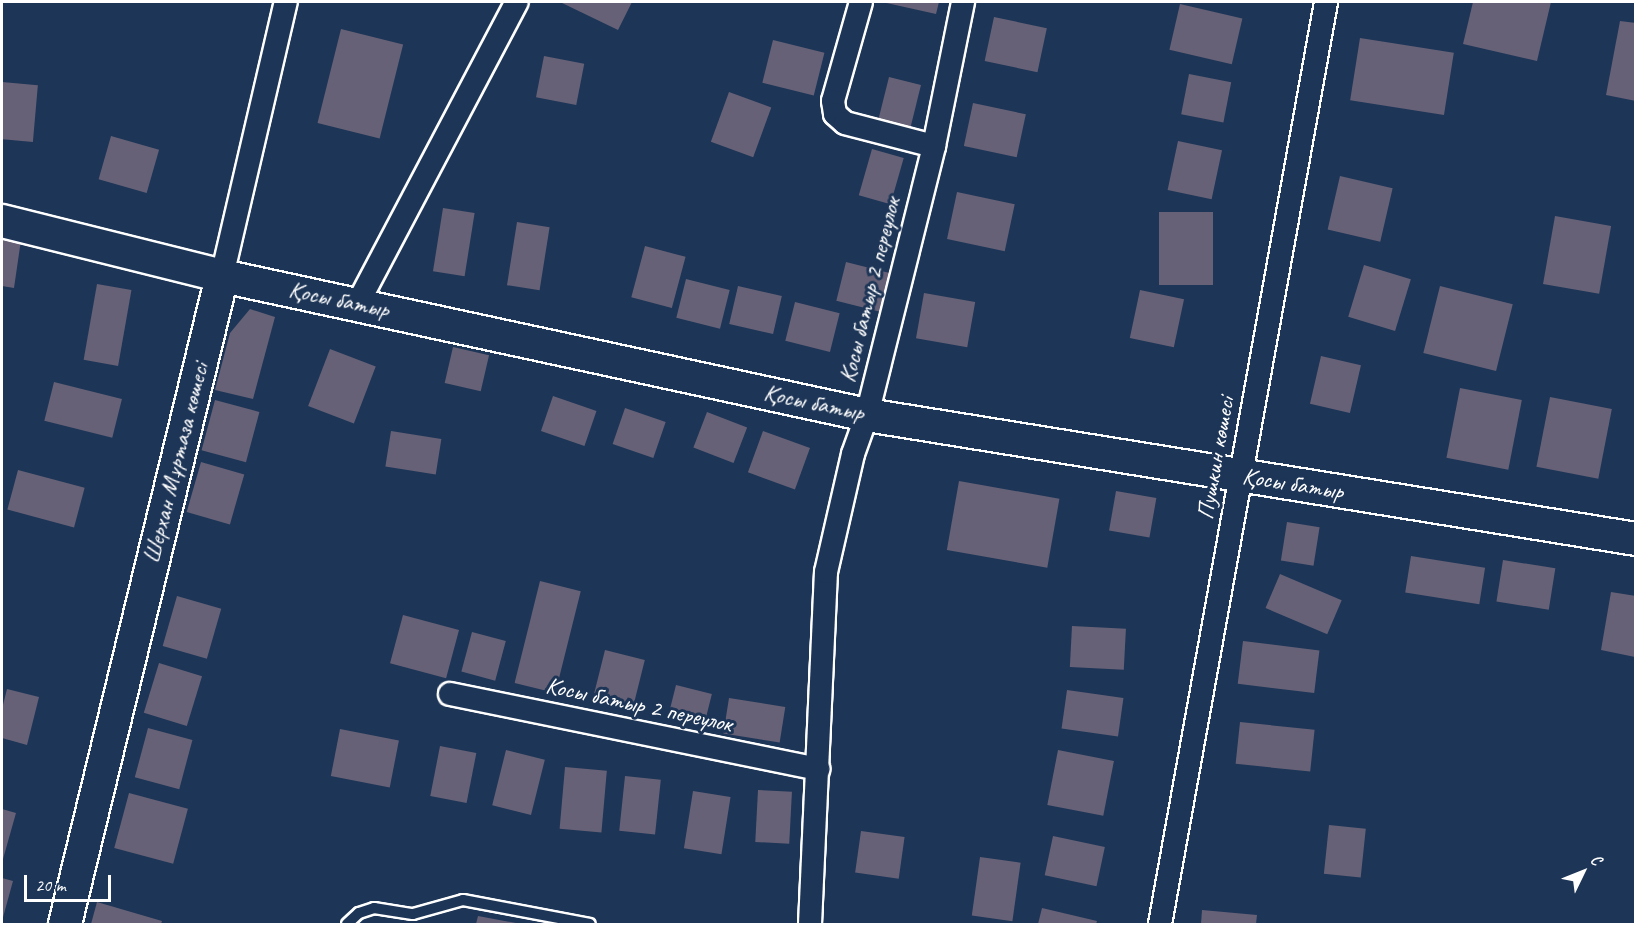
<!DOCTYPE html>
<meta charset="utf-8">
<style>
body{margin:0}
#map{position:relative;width:1637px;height:926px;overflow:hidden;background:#1d3557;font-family:Caveat,sans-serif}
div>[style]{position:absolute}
.building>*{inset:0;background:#666176;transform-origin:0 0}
.roads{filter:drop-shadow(2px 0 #fff) drop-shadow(-2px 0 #fff) drop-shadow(0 2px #fff) drop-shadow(0 -2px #fff)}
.lane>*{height:10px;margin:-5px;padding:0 5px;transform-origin:5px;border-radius:5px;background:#1d3557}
.street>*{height:22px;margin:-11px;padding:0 11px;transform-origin:11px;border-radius:11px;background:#1d3557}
.secondary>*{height:32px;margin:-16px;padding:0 16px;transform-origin:16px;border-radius:16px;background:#1d3557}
span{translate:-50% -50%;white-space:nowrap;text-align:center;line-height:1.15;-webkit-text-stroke:6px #1d3557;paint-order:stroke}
.street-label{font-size:24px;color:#fff}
.frame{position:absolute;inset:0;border:3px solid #fff;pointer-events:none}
.north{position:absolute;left:1553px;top:842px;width:60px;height:60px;-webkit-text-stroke:4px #1d3557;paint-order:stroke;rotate:47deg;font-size:16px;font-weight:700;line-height:24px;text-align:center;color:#fff}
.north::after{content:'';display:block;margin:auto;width:21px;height:27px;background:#fff;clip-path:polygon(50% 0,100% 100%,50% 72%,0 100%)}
.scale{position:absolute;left:24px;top:875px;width:87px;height:27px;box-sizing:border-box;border:3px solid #fff;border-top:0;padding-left:8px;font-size:18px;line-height:21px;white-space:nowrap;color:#fff;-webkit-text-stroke:4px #1d3557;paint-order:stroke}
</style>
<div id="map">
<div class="building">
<div style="clip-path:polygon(560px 2px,632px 2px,618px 30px)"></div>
<div style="clip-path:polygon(882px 2px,939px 2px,936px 14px)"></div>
<div style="clip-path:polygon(1473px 2px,1551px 2px,1537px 61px,1463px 44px)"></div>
<div style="left:1180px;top:4px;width:64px;height:47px;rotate:13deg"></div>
<div style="left:994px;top:17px;width:54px;height:45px;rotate:12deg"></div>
<div style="clip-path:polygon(1620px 21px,1636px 23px,1636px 101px,1606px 95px)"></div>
<div style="left:341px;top:29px;width:64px;height:97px;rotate:14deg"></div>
<div style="left:1360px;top:38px;width:95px;height:63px;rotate:9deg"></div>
<div style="left:773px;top:40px;width:53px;height:44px;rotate:14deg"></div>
<div style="left:544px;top:56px;width:41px;height:42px;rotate:11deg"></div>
<div style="left:1189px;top:74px;width:43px;height:41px;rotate:11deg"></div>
<div style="left:889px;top:77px;width:33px;height:51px;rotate:14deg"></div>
<div style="left:2px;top:82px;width:36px;height:57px;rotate:5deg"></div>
<div style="left:729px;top:92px;width:45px;height:53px;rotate:20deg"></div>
<div style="left:973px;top:103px;width:54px;height:44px;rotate:12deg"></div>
<div style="left:111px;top:136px;width:50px;height:45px;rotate:16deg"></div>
<div style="left:1178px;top:141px;width:45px;height:50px;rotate:12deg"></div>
<div style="left:872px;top:149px;width:33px;height:48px;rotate:16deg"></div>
<div style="left:1340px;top:176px;width:54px;height:55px;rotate:13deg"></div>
<div style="left:957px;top:192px;width:59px;height:48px;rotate:12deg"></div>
<div style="left:443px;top:208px;width:32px;height:64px;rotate:9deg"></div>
<div style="left:1159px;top:212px;width:54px;height:73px"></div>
<div style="left:1555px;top:216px;width:57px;height:69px;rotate:10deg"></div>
<div style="left:517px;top:222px;width:33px;height:64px;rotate:9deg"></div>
<div style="clip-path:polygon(2px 237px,21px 240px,14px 288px,2px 286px)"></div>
<div style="left:645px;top:246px;width:42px;height:53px;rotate:15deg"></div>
<div style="left:846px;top:262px;width:46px;height:40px;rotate:14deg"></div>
<div style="left:1364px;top:265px;width:49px;height:54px;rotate:17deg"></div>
<div style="left:686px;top:279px;width:45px;height:40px;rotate:14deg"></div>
<div style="left:97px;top:284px;width:35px;height:77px;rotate:10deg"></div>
<div style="left:738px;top:286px;width:45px;height:39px;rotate:13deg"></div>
<div style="left:1440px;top:286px;width:75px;height:69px;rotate:14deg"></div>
<div style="left:1140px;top:290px;width:45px;height:49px;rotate:12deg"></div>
<div style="left:924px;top:293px;width:52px;height:46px;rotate:10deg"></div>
<div style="left:795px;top:302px;width:46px;height:40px;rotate:14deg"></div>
<div style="clip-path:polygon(250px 309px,275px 317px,253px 399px,215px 390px,230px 333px)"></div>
<div style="left:453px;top:347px;width:37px;height:37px;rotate:13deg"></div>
<div style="left:330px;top:349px;width:49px;height:61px;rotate:21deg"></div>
<div style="left:1321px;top:356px;width:41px;height:49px;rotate:13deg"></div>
<div style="left:54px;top:382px;width:70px;height:40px;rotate:14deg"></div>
<div style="left:1460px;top:388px;width:63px;height:71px;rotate:11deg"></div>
<div style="left:553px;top:396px;width:46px;height:37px;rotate:19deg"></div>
<div style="left:1550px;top:397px;width:63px;height:71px;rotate:11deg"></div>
<div style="left:215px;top:400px;width:46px;height:52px;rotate:15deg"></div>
<div style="left:625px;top:408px;width:43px;height:38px;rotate:19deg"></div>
<div style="left:707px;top:412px;width:43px;height:38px;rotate:21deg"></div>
<div style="left:391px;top:431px;width:51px;height:36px;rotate:9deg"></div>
<div style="left:763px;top:431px;width:50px;height:44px;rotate:20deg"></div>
<div style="left:201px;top:462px;width:45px;height:52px;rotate:16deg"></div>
<div style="left:18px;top:470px;width:69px;height:41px;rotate:15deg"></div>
<div style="left:959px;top:481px;width:102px;height:70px;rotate:10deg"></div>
<div style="left:1116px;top:491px;width:41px;height:40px;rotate:10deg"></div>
<div style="left:1287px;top:522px;width:33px;height:39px;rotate:9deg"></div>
<div style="left:1411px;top:556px;width:75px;height:37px;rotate:9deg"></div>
<div style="left:1503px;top:560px;width:53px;height:42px;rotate:9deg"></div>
<div style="left:1280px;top:574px;width:67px;height:37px;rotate:23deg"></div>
<div style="left:540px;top:581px;width:42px;height:105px;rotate:14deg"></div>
<div style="clip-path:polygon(1611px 592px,1636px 596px,1635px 657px,1601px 650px)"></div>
<div style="left:177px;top:596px;width:46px;height:52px;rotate:16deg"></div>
<div style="left:403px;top:615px;width:58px;height:50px;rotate:15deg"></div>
<div style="left:1072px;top:626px;width:54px;height:41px;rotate:3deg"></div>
<div style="left:472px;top:632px;width:35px;height:41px;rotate:15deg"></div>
<div style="left:1243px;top:641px;width:77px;height:43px;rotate:7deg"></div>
<div style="left:605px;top:650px;width:41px;height:50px;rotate:14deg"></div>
<div style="left:159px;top:663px;width:45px;height:52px;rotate:17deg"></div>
<div style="left:676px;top:685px;width:37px;height:28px;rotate:14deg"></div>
<div style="clip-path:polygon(7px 689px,39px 697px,27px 745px,2px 738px,2px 709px)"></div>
<div style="left:1067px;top:690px;width:57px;height:39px;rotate:8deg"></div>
<div style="left:729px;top:698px;width:57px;height:36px;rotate:9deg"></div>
<div style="left:1240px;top:722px;width:75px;height:42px;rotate:6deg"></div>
<div style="left:148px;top:728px;width:46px;height:51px;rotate:15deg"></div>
<div style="left:340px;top:729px;width:60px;height:48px;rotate:11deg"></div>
<div style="left:440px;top:746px;width:37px;height:51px;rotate:11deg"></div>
<div style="left:506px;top:750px;width:40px;height:57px;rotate:14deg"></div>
<div style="left:1058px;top:750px;width:57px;height:56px;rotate:11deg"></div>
<div style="left:565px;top:767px;width:42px;height:62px;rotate:5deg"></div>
<div style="left:625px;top:776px;width:36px;height:55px;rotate:6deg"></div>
<div style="left:758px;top:790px;width:34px;height:52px;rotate:3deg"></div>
<div style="left:693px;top:791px;width:38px;height:58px;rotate:9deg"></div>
<div style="left:129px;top:793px;width:61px;height:57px;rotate:15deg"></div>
<div style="clip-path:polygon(2px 809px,16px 813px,3px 859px,2px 858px)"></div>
<div style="left:1329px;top:825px;width:37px;height:49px;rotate:6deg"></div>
<div style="left:861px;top:831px;width:44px;height:42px;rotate:8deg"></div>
<div style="left:1053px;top:836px;width:53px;height:40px;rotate:12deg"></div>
<div style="left:980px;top:857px;width:41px;height:59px;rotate:8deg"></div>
<div style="clip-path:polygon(2px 878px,13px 881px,2px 921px)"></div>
<div style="clip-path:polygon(97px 902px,162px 921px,161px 924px,91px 924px)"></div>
<div style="clip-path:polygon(1042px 908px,1097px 921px,1096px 924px,1038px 924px)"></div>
<div style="clip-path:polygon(1202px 910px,1257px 915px,1256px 924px,1201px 924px)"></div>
<div style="clip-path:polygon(478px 916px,516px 923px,516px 924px,476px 924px)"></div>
</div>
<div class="roads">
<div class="lane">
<div style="left:347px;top:924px;width:16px;rotate:-43deg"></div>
<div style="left:359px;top:913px;width:16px;rotate:-18deg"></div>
<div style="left:374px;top:908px;width:39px;rotate:9deg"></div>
<div style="left:413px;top:914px;width:52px;rotate:-15.6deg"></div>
<div style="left:463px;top:900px;width:129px;rotate:10.7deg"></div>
</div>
<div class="street">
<div style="left:861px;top:2px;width:103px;rotate:105.8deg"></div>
<div style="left:833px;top:101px;width:13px;rotate:81deg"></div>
<div style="left:835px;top:114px;width:13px;rotate:42deg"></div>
<div style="left:845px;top:123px;width:92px;rotate:14.5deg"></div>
<div style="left:222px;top:276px;width:281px;rotate:-76.9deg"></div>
<div style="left:358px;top:303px;width:340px;rotate:-62.2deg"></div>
<div style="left:450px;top:694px;width:376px;rotate:11.5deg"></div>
<div style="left:810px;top:924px;width:352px;rotate:-87.4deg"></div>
<div style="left:826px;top:572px;width:121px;rotate:-77.1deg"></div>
<div style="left:853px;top:454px;width:41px;rotate:-70.3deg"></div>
<div style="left:867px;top:415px;width:277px;rotate:-76deg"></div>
<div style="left:934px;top:146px;width:147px;rotate:-78.6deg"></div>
<div style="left:1160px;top:924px;width:937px;rotate:-79.79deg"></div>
</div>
<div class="secondary">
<div style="left:2px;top:221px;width:227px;rotate:14deg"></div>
<div style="left:222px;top:276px;width:660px;rotate:12.16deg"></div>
<div style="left:867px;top:415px;width:779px;rotate:9.16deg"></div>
<div style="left:65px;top:924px;width:667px;rotate:-76.38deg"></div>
</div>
</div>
<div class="street-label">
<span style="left:870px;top:290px;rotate:-76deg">Косы батыр 2 переулок</span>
<span style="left:339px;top:300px;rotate:12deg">Қосы батыр</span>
<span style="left:814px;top:403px;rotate:12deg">Қосы батыр</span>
<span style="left:1216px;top:458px;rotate:-80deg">Пушкин көшесі</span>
<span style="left:176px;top:463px;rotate:-76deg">Шерхан Мұртаза көшесі</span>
<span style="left:1293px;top:484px;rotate:9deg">Қосы батыр</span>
<span style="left:639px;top:705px;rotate:12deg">Косы батыр 2 переулок</span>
</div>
<div class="frame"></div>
<div class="north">С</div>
<div class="scale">20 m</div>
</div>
